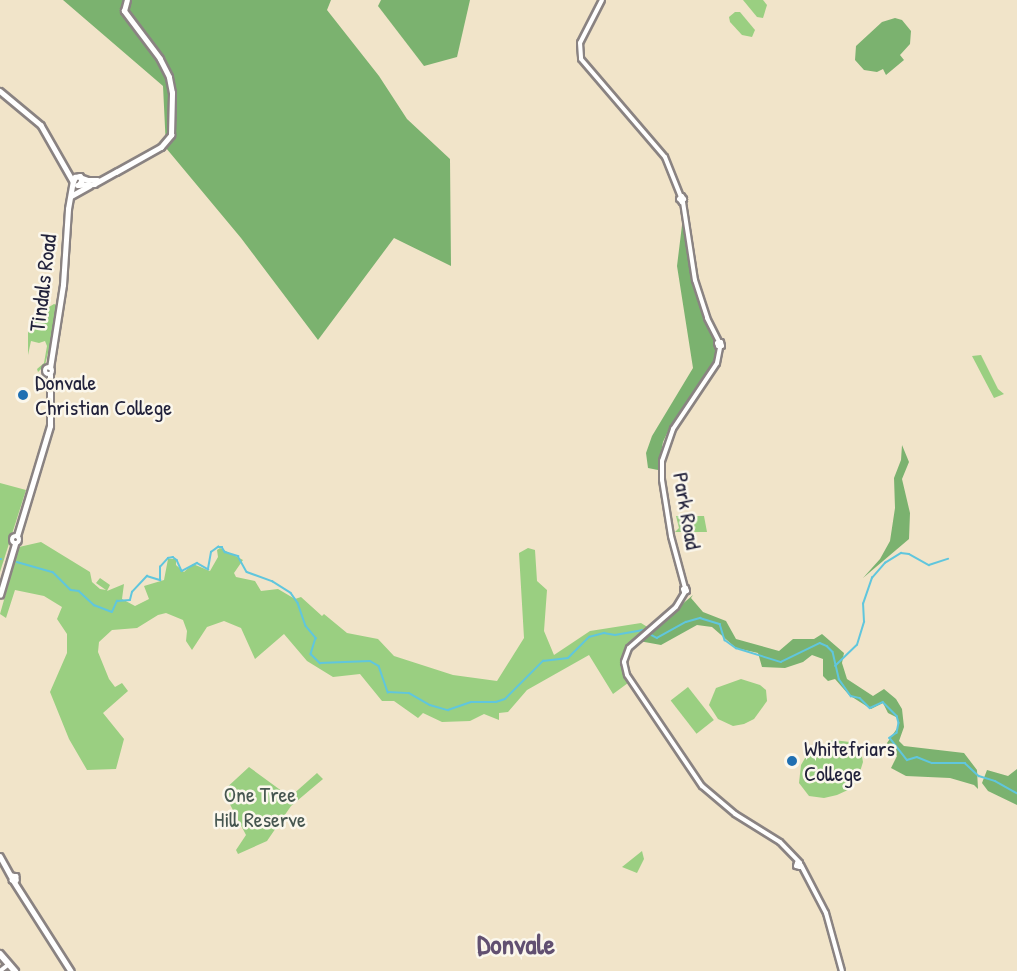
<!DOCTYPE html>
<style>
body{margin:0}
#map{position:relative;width:1017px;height:971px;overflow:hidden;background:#f1e4c9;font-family:"Patrick Hand",sans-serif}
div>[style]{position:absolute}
.green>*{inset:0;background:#9acf81;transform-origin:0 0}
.forest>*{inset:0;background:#7bb26f}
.stream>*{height:1.5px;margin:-0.75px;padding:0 0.75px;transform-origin:0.75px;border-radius:0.75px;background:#60c6dd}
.roads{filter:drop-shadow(2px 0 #8a8382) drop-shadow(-2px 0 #8a8382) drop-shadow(0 2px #8a8382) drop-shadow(0 -2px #8a8382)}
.tertiary>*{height:4px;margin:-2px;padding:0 2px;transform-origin:2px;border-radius:2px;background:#fff}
.secondary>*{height:4.5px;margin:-2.25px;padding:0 2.25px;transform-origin:2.25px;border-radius:2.25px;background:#fff}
.secondary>.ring{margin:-2.25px;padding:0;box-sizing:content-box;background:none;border:4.5px solid #fff;border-radius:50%}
.primary>*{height:6px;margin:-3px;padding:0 3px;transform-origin:3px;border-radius:3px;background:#fff}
.dots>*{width:16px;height:16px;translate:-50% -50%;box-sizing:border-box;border:3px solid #fbf7ec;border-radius:50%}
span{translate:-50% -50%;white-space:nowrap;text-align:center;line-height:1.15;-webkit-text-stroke:5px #fbf7ec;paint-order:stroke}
.street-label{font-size:22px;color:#22223b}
.poi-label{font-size:22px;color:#22223b}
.left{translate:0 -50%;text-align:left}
.park-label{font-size:22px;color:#465650}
.district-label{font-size:28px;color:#615071;font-weight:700}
</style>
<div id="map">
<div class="green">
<div style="clip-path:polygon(743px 0,763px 0,767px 5px,763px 18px,757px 17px)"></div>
<div style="clip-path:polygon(735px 12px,740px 12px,755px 30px,752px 37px,742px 35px,730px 22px,729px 17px)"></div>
<div style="clip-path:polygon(54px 304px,57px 305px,52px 337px,45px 365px,38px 372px,37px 369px,44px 363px,47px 346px,45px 341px,39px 343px,31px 341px,28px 355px,28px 329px,37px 314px)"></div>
<div style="clip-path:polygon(981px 355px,998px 389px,1004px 394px,994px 398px,972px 356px)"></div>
<div style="clip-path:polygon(0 483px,26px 490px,0 572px)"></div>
<div style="clip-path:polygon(676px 516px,704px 516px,707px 532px,675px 532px,679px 528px)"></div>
<div style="clip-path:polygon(41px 542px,90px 572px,92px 582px,100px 589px,106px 590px,96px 583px,100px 578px,110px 585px,107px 591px,124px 584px,122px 599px,135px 606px,149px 599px,144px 586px,164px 580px,168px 559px,176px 559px,176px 565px,184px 572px,193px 564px,210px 571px,218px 557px,217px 550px,220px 548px,243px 560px,234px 573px,236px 577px,255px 581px,261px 591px,278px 589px,295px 599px,301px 597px,322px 616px,324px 614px,347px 633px,378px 639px,394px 656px,453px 675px,497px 681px,524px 638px,519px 553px,528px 548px,535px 550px,537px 581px,547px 590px,544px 631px,554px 655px,590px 631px,641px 623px,649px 628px,626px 648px,623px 662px,628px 683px,613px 694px,589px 655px,527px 690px,508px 712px,499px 713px,499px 720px,484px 714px,470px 721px,442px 722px,423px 713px,418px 718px,394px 701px,382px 701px,360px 674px,333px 677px,307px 661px,284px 634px,255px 659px,241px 628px,224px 621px,207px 627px,192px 650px,186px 641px,187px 631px,183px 620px,166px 613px,158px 615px,137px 628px,112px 630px,99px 642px,98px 652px,109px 679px,115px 687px,122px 683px,128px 691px,103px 713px,124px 739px,116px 769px,87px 770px,69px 739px,50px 692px,67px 653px,67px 634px,57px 619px,62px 607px,44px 596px,15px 590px,6px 618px,0 614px,19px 547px)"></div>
<div style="clip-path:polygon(741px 679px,760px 685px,766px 690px,767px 701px,754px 719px,744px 724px,733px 726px,718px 719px,709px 705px,716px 688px)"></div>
<div style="left:688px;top:687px;width:42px;height:22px;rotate:52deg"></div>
<div style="clip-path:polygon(833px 740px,850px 742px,861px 751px,863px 762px,857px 781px,850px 789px,837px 795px,824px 798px,809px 796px,799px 783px,801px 765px,808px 753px)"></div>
<div style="clip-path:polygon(249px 767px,290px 797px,317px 773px,323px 779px,291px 806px,267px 841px,238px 854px,236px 850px,246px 835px,223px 791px)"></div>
<div style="clip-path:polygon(642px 851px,644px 859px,637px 873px,622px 867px)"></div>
</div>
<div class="forest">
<div style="clip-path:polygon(63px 0,331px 0,327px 10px,379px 76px,407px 119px,450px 159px,451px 266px,394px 238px,318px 340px,241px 238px,166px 148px,163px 86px)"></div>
<div style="clip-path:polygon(381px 0,470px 0,457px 57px,424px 66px,378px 6px)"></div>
<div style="clip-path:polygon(895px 18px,902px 20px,911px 31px,910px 44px,900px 55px,904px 60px,886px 75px,883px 69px,877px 72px,864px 70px,855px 60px,856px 46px,882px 22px)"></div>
<div style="clip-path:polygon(683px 217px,691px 280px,716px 345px,717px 354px,710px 370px,669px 429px,663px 442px,658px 470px,648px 468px,646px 453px,652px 436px,693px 368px,677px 266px)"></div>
<div style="clip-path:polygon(902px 445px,909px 462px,902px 479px,910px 513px,909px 539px,863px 578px,880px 559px,890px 541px,895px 508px,894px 478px,901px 460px)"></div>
<div style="clip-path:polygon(693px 595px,691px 598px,703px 612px,726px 621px,736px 639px,779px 651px,793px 639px,814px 639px,822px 634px,844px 653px,842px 663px,847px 679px,873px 696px,884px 689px,896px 699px,902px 709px,904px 727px,899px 741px,904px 746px,964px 753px,977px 770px,978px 789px,974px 785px,950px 778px,906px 776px,891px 768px,897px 756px,887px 743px,898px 727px,898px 718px,888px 713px,883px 703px,871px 709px,849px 695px,835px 679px,828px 681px,823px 676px,823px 659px,812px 655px,803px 662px,785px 668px,762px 667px,758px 653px,736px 648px,712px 627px,697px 625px,661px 645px,639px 641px)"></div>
<div style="clip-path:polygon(1017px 769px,1017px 805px,988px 791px,982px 783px,987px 770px,1008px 776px)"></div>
</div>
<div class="stream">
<div style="left:0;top:559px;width:1px"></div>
<div style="left:17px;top:562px;width:37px;rotate:16deg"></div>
<div style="left:53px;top:572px;width:25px;rotate:45deg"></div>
<div style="left:71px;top:590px;width:8px;rotate:7deg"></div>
<div style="left:79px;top:591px;width:21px;rotate:43deg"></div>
<div style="left:94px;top:605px;width:19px;rotate:21deg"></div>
<div style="left:112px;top:612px;width:12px;rotate:-66deg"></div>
<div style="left:117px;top:601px;width:13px;rotate:-4deg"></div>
<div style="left:130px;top:600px;width:8px;rotate:-76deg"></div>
<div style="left:132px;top:592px;width:22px;rotate:-47deg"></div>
<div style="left:147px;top:576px;width:14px;rotate:17deg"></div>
<div style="left:160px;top:580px;width:13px;rotate:-90deg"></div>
<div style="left:160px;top:567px;width:12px;rotate:-48deg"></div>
<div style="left:168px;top:558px;width:5px;rotate:-11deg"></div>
<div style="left:173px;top:557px;width:5px;rotate:37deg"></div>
<div style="left:177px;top:560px;width:12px;rotate:66deg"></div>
<div style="left:182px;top:571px;width:17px;rotate:-28deg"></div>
<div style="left:197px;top:563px;width:13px;rotate:29deg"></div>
<div style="left:208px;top:569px;width:17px;rotate:-80deg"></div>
<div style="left:211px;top:552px;width:9px;rotate:-36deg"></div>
<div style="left:218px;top:547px;width:4px"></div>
<div style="left:222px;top:547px;width:6px;rotate:59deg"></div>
<div style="left:225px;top:552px;width:14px;rotate:17deg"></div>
<div style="left:238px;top:556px;width:18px;rotate:61deg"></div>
<div style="left:247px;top:572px;width:27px;rotate:20deg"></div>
<div style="left:272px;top:581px;width:22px;rotate:32deg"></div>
<div style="left:291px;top:593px;width:12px;rotate:55deg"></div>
<div style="left:298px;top:603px;width:24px;rotate:71deg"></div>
<div style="left:306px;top:626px;width:16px;rotate:50deg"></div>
<div style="left:316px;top:638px;width:17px;rotate:107deg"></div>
<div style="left:311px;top:654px;width:13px;rotate:45deg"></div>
<div style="left:320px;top:663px;width:50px;rotate:-2.3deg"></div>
<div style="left:370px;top:661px;width:10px;rotate:29deg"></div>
<div style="left:379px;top:666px;width:28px;rotate:71deg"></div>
<div style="left:388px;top:692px;width:21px;rotate:3deg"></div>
<div style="left:409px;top:693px;width:24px;rotate:30deg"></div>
<div style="left:430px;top:705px;width:19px;rotate:16deg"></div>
<div style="left:448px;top:710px;width:24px;rotate:-19deg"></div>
<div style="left:471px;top:702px;width:25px"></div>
<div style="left:496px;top:702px;width:9px;rotate:-18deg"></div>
<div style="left:505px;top:699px;width:54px;rotate:-45deg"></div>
<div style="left:543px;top:661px;width:25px;rotate:-7deg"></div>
<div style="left:568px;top:658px;width:30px;rotate:-45deg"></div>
<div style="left:589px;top:637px;width:16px;rotate:-15deg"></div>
<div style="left:604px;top:633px;width:11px;rotate:10deg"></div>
<div style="left:615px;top:635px;width:27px;rotate:-10deg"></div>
<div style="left:642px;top:630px;width:17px;rotate:28deg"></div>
<div style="left:657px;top:638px;width:33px;rotate:-29deg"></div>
<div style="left:686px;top:622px;width:15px;rotate:-16deg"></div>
<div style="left:700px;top:618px;width:21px;rotate:17deg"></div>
<div style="left:720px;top:624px;width:17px;rotate:73deg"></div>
<div style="left:725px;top:640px;width:14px;rotate:36deg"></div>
<div style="left:736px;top:648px;width:47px;rotate:17.3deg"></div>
<div style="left:781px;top:662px;width:43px;rotate:-26deg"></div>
<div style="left:820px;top:643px;width:8px;rotate:23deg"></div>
<div style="left:827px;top:646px;width:8px;rotate:45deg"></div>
<div style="left:833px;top:652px;width:28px;rotate:77deg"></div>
<div style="left:839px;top:679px;width:21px;rotate:55deg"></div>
<div style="left:851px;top:696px;width:9px;rotate:13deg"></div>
<div style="left:860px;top:698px;width:14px;rotate:45deg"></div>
<div style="left:870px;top:708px;width:14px;rotate:-25deg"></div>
<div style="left:883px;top:702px;width:20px;rotate:45deg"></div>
<div style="left:897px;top:716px;width:7px;rotate:74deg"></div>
<div style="left:899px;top:723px;width:10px;rotate:101deg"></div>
<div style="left:897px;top:733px;width:9px;rotate:144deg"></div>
<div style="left:890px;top:738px;width:28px;rotate:52deg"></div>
<div style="left:907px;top:760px;width:10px;rotate:-17deg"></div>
<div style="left:917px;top:757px;width:16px;rotate:22deg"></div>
<div style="left:932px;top:763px;width:33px"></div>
<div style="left:965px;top:763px;width:19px;rotate:43deg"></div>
<div style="left:979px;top:776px;width:17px;rotate:17deg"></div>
<div style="left:995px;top:781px;width:25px;rotate:29deg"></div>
<div style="left:835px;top:666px;width:30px;rotate:-44deg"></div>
<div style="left:857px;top:645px;width:24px;rotate:-73deg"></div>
<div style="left:864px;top:622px;width:18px;rotate:-93deg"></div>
<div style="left:863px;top:604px;width:28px;rotate:-71deg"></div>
<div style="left:872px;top:578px;width:20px;rotate:-49deg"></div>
<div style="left:885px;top:563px;width:19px;rotate:-32deg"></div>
<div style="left:901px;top:553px;width:8px;rotate:7deg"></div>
<div style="left:909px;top:554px;width:23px;rotate:29deg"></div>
<div style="left:929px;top:565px;width:20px;rotate:-18deg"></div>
</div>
<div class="roads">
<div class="tertiary">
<div style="left:602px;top:0;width:48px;rotate:117.1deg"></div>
<div style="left:580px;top:43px;width:16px;rotate:86deg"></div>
<div style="left:581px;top:59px;width:129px;rotate:49.4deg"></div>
<div style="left:665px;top:157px;width:43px;rotate:68.2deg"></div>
<div style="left:682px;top:196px;width:4px;rotate:56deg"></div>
<div style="left:684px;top:199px;width:4px;rotate:124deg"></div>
<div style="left:682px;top:202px;width:4px;rotate:-135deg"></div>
<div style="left:679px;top:199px;width:4px;rotate:-45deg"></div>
<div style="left:683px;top:202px;width:79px;rotate:81.3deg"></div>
<div style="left:695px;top:280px;width:40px;rotate:72deg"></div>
<div style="left:707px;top:318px;width:27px;rotate:63deg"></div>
<div style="left:721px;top:342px;width:4px;rotate:76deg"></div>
<div style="left:722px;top:346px;width:4px;rotate:180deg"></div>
<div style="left:718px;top:346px;width:3px;rotate:-108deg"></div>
<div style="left:717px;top:343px;width:4px;rotate:-14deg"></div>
<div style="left:685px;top:588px;width:54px;rotate:-105.1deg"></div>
<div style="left:671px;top:536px;width:57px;rotate:-99.1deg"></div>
<div style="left:662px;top:480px;width:19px;rotate:-90deg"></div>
<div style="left:662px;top:461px;width:34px;rotate:-71deg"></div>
<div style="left:673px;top:429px;width:79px;rotate:-56.3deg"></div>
<div style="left:717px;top:363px;width:16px;rotate:-79deg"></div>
<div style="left:686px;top:588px;width:3px;rotate:72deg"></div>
<div style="left:687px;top:591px;width:3px;rotate:162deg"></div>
<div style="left:684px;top:592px;width:3px;rotate:-108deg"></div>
<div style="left:683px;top:589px;width:3px;rotate:-18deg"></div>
<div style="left:685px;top:592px;width:17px;rotate:121deg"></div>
<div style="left:676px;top:607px;width:62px;rotate:138.9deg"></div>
<div style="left:629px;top:648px;width:15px;rotate:110deg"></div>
<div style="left:624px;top:662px;width:13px;rotate:77deg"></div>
<div style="left:627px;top:675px;width:134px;rotate:56deg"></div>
<div style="left:702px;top:786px;width:43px;rotate:40.3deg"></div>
<div style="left:735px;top:814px;width:53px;rotate:31.9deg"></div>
<div style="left:780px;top:842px;width:28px;rotate:46deg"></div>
<div style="left:797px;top:863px;width:3px"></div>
<div style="left:800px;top:863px;width:4px;rotate:90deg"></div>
<div style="left:800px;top:867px;width:4px;rotate:-166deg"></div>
<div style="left:796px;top:866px;width:3px;rotate:-72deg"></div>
<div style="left:801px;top:865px;width:54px;rotate:62.5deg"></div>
<div style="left:826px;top:913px;width:60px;rotate:74.6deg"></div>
<div style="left:0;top:971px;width:11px;rotate:-38deg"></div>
</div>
<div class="secondary">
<div style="left:0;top:91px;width:53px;rotate:39.7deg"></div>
<div style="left:41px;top:125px;width:64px;rotate:60.3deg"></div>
<div style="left:80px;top:177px;width:9px;rotate:21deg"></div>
<div style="left:88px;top:180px;width:10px"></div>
<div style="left:73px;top:182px;width:5px;rotate:-68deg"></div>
<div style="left:75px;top:177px;width:5px;rotate:-11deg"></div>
<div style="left:80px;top:176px;width:5px;rotate:68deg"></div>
<div style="left:82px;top:181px;width:5px;rotate:127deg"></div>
<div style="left:77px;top:185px;width:17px;rotate:-3deg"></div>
<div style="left:94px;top:184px;width:25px;rotate:-29deg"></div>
<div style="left:116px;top:172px;width:51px;rotate:-29.1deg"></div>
<div style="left:161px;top:147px;width:16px;rotate:-50deg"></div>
<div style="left:171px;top:135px;width:42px;rotate:-88.6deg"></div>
<div style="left:172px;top:93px;width:16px;rotate:-101deg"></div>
<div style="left:169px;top:77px;width:20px;rotate:-117deg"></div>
<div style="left:160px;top:59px;width:60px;rotate:-126.9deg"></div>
<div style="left:124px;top:11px;width:11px;rotate:-75deg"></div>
<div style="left:71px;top:196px;width:21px;rotate:-29deg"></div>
<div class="ring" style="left:45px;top:367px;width:3.5px;height:3.5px"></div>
<div style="left:50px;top:368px;width:84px;rotate:-81.1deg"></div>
<div style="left:63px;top:285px;width:76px;rotate:-86.2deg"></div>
<div style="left:68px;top:209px;width:28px;rotate:-80deg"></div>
<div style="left:17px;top:536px;width:115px;rotate:-73.3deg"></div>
<div style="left:50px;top:426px;width:51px;rotate:-90deg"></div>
<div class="ring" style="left:12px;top:536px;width:3.5px;height:3.5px"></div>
<div style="left:0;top:595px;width:53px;rotate:-73.6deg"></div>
<div style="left:0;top:856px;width:23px;rotate:61deg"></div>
<div style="left:12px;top:876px;width:4px"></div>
<div style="left:16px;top:876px;width:4px;rotate:90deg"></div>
<div style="left:16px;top:880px;width:4px;rotate:180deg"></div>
<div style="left:12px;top:880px;width:4px;rotate:-90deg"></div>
<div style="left:13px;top:880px;width:108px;rotate:57.5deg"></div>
</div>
<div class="primary">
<div style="left:0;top:954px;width:23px;rotate:49deg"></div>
</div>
</div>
<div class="dots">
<div style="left:23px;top:395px;background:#1f6fb2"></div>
<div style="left:792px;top:761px;background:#1f6fb2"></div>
</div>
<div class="street-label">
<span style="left:43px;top:283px;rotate:-83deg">Tindals Road</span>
<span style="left:687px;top:511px;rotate:80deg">Park Road</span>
</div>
<div class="poi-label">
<span class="left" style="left:35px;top:395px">Donvale<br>Christian College</span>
<span class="left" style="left:804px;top:761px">Whitefriars<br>College</span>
</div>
<div class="park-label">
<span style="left:260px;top:807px">One Tree<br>Hill Reserve</span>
</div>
<div class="district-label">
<span style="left:516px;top:944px">Donvale</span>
</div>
</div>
